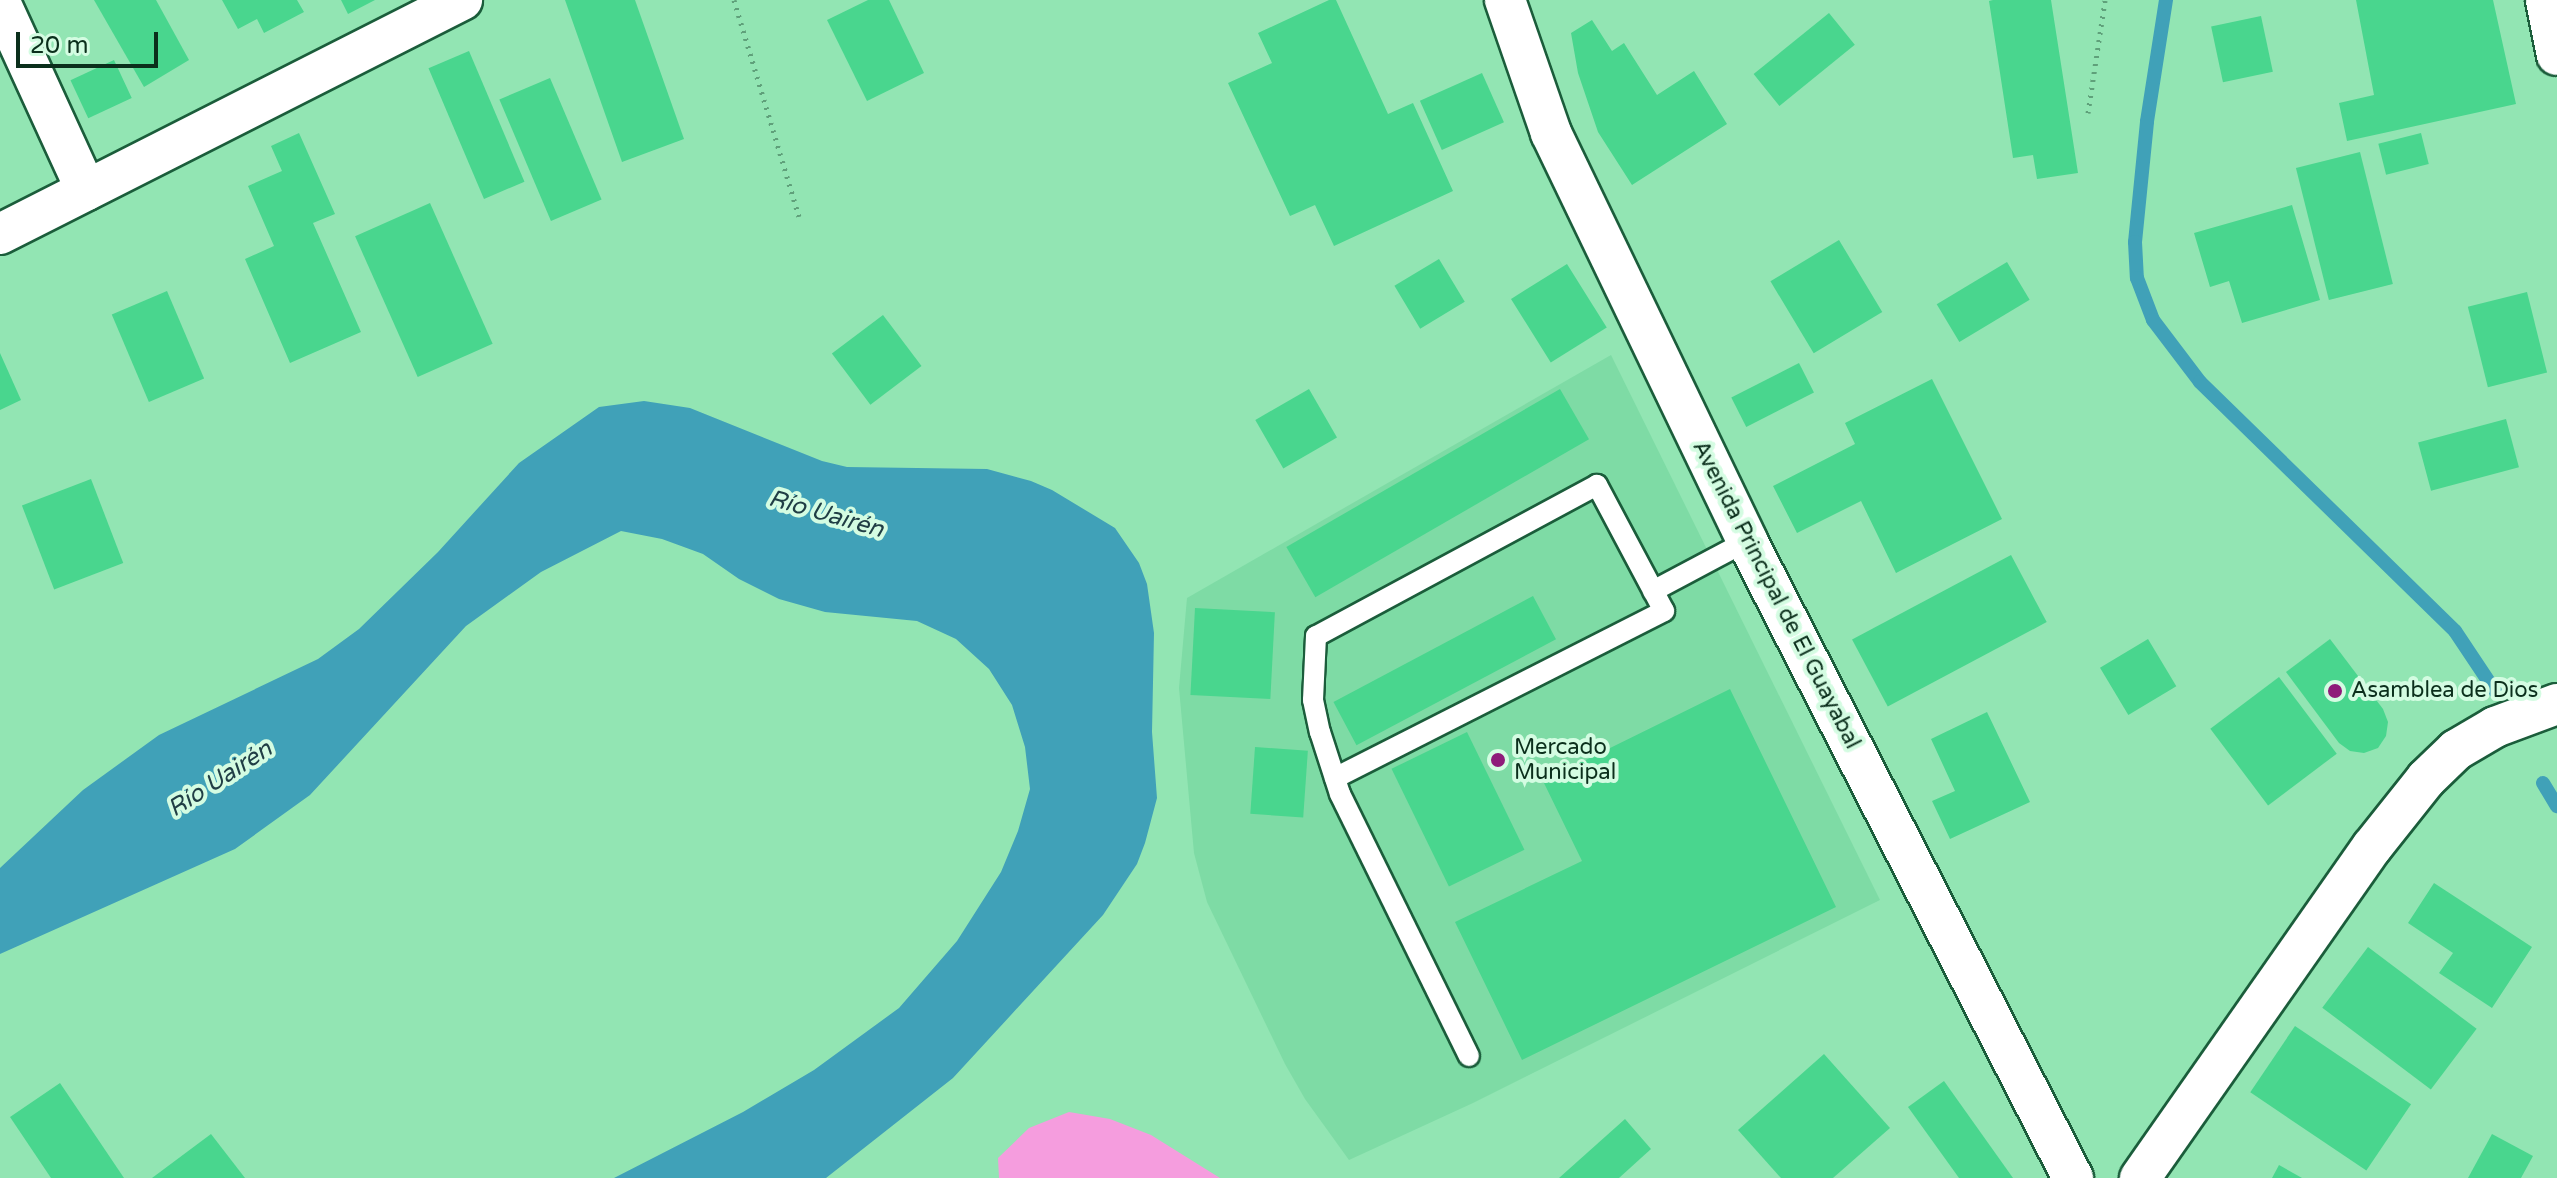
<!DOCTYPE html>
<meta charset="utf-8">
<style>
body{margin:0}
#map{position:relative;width:2557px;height:1178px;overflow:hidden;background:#92e5b3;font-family:"Varela Round",sans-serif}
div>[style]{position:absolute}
.built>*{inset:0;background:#7edba5}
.green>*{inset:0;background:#f59dde}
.water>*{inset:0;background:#40a1b8}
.stream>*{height:14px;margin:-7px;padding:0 7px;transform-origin:7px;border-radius:7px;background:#40a1b8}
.building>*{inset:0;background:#49d68e;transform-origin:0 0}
.path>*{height:5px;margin-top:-2.5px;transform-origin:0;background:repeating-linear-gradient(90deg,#5fa07a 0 2px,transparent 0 8px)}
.roads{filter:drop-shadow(2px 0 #1b5d3b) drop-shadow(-2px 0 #1b5d3b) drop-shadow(0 2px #1b5d3b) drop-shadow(0 -2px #1b5d3b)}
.service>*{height:20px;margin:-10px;padding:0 10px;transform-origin:10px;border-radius:10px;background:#fff}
.minor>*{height:40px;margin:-20px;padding:0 20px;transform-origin:20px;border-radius:20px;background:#fff}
.dots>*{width:22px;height:22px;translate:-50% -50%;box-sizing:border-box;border:4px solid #d4fce2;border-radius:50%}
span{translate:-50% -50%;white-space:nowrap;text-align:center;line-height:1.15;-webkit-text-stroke:8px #d4fce2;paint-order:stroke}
.street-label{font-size:22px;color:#0b2f1c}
.poi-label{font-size:22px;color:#0b2f1c}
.left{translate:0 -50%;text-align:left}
.water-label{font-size:24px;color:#203e45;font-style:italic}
.scale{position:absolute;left:16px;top:32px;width:142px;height:36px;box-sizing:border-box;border:4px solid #0b2f1c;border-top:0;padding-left:10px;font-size:24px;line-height:28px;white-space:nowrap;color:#0b2f1c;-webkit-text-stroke:6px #d4fce2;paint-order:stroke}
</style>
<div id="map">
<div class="built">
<div style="clip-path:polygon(1611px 355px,1880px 900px,1473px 1103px,1349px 1160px,1305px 1099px,1285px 1064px,1207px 902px,1194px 853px,1179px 688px,1187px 598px)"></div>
</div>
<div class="green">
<div style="clip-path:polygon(1069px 1112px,1110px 1119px,1151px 1135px,1220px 1178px,999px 1178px,998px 1158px,1029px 1128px)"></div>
</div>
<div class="water">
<div style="clip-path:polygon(644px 401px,690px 408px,822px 461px,847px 467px,987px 469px,1031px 481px,1052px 490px,1115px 528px,1139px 563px,1147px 584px,1154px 633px,1152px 732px,1157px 798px,1145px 843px,1137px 864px,1103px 915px,953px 1078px,826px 1178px,614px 1178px,743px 1112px,814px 1070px,899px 1008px,957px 941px,1001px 872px,1018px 831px,1030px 789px,1025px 747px,1012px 705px,989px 669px,956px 639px,917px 621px,825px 612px,779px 599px,739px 579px,703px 554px,662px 539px,621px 531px,541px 572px,466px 626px,310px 795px,235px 849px,0 954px,0 868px,83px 790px,159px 735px,318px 659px,359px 629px,438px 552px,519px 463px,599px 407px)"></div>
</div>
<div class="stream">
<div style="left:2166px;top:0;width:123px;rotate:98.9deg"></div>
<div style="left:2147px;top:122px;width:121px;rotate:95.7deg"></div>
<div style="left:2135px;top:242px;width:36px;rotate:87deg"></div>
<div style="left:2137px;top:278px;width:45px;rotate:69.1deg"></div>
<div style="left:2153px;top:320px;width:78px;rotate:52.8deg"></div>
<div style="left:2200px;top:382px;width:356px;rotate:44.3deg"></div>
<div style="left:2455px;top:631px;width:72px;rotate:56.3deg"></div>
<div style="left:2543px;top:783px;width:27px;rotate:59deg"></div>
</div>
<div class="building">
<div style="clip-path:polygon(94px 0,156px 0,189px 60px,144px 87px)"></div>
<div style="clip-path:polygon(222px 0,297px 0,304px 12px,264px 33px,257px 19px,238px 29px)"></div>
<div style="clip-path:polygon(341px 0,375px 0,348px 14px)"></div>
<div style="clip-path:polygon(565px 0,635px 0,684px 139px,622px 162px)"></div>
<div style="clip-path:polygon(868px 0,889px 0,924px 73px,867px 101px,827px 20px)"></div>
<div style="clip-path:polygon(1329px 0,1336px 0,1388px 114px,1413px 103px,1453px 191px,1334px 246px,1315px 205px,1290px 216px,1228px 83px,1272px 63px,1258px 33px)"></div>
<div style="clip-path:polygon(1993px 0,2051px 0,2078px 173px,2037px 179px,2033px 155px,2013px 158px,1989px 1px)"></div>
<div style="clip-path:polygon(2356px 0,2493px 0,2516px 104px,2347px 141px,2339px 103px,2374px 95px)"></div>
<div style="left:1829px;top:13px;width:41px;height:97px;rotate:51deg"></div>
<div style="left:2261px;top:16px;width:57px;height:51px;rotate:78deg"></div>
<div style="clip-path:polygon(1592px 20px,1612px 51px,1624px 43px,1657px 95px,1694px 71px,1727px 124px,1632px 185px,1598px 132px,1578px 73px,1571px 33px)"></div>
<div style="left:469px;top:51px;width:142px;height:44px;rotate:67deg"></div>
<div style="left:114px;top:60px;width:42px;height:48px;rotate:65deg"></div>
<div style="left:1482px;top:73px;width:54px;height:68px;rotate:66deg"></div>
<div style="left:550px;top:78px;width:132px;height:55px;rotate:67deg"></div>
<div style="clip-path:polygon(299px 133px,335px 214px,313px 223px,361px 332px,290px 363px,245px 259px,274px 246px,248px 186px,282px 171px,271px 146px)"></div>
<div style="left:2421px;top:133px;width:32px;height:44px;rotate:76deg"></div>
<div style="left:2360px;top:152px;width:136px;height:66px;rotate:76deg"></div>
<div style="left:430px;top:203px;width:154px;height:82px;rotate:66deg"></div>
<div style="clip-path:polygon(2292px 205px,2320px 300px,2242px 323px,2229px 281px,2210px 287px,2194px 233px)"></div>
<div style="left:1839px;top:240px;width:84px;height:80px;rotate:59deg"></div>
<div style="left:1439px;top:259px;width:50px;height:52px;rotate:59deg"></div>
<div style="left:2007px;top:262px;width:44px;height:82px;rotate:59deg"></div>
<div style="left:1567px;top:264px;width:75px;height:66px;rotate:58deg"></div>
<div style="left:167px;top:291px;width:95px;height:60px;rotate:67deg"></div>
<div style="left:2527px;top:292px;width:83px;height:61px;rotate:76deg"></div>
<div style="left:883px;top:315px;width:64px;height:64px;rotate:53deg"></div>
<div style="clip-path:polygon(0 353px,21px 400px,0 410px)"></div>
<div style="left:1799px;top:363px;width:33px;height:76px;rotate:63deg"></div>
<div style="clip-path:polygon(1932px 379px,2002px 519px,1896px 573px,1861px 501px,1797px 533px,1773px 486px,1855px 444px,1845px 423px)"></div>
<div style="left:1309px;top:389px;width:56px;height:62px;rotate:60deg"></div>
<div style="left:1560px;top:389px;width:58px;height:316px;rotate:60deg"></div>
<div style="left:2506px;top:419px;width:50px;height:91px;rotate:75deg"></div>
<div style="left:91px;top:479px;width:90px;height:74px;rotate:69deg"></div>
<div style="left:2011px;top:555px;width:76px;height:180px;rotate:62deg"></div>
<div style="left:1533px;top:596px;width:49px;height:226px;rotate:62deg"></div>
<div style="left:1195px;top:608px;width:80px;height:87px;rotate:3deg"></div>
<div style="left:2148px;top:639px;width:55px;height:56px;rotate:59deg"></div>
<div style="clip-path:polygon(2330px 639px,2383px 709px,2388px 722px,2386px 736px,2378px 748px,2364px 753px,2350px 751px,2339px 743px,2286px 672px)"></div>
<div style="left:2279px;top:677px;width:96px;height:86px;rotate:53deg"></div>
<div style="clip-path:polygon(1730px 689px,1836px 907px,1522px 1060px,1455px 922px,1582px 861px,1543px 781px)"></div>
<div style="clip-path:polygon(1987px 712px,2030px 802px,1950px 839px,1932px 801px,1955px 791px,1931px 739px)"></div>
<div style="left:1467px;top:732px;width:131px;height:84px;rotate:64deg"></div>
<div style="left:1255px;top:747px;width:53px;height:67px;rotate:4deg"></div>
<div style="clip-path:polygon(2434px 883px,2532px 947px,2492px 1008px,2439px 973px,2453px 953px,2408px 923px)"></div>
<div style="left:2368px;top:947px;width:136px;height:76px;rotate:37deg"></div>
<div style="left:2295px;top:1026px;width:140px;height:80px;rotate:34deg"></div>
<div style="clip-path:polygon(1824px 1054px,1890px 1128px,1833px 1178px,1781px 1178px,1738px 1130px)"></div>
<div style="clip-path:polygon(1944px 1081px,2013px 1178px,1959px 1178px,1908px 1107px)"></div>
<div style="clip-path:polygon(60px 1083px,124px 1178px,51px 1178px,10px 1117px)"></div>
<div style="clip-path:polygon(1625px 1119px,1651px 1149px,1619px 1178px,1559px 1178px)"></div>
<div style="clip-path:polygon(211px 1134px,245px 1178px,152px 1178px)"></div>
<div style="clip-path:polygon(2492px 1134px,2533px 1156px,2521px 1178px,2468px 1178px)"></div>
<div style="clip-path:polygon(2279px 1165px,2302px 1178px,2272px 1178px)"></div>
</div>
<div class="path">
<div style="left:734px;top:0;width:226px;rotate:73.3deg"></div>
<div style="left:2088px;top:113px;width:114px;rotate:-81.4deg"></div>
</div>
<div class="roads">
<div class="service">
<div style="left:1653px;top:591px;width:106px;rotate:-28deg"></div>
<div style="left:1335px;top:778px;width:369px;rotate:-26.9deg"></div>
<div style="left:1664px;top:611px;width:143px;rotate:-118deg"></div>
<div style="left:1597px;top:485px;width:319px;rotate:151.7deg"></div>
<div style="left:1316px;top:636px;width:64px;rotate:92.7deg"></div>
<div style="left:1313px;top:700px;width:33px;rotate:78deg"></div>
<div style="left:1320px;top:732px;width:65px;rotate:72.1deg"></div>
<div style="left:1340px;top:794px;width:292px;rotate:63.8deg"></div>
</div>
<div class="minor">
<div style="left:1505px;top:0;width:141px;rotate:70.9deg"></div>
<div style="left:1551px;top:133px;width:453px;rotate:64.3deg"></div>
<div style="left:1747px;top:541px;width:716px;rotate:62.9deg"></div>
<div style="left:2546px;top:0;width:56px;rotate:78.7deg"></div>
<div style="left:0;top:2px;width:207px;rotate:65.4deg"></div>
<div style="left:0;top:234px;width:518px;rotate:-26.86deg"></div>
<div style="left:2140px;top:1178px;width:404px;rotate:-55deg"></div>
<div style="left:2372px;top:847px;width:87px;rotate:-51.5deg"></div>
<div style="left:2426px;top:779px;width:42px;rotate:-44deg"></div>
<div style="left:2456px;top:750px;width:45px;rotate:-30.5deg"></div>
<div style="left:2495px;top:727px;width:66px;rotate:-20.4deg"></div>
</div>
</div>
<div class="dots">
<div style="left:2335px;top:691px;background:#8f1b7a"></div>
<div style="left:1498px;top:760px;background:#8f1b7a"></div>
</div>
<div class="street-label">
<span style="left:1776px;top:595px;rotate:63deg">Avenida Principal de El Guayabal</span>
</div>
<div class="poi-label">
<span class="left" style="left:2351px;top:691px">Asamblea de Dios</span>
<span class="left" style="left:1514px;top:760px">Mercado<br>Municipal</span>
</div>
<div class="water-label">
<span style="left:826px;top:514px;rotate:16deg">Río Uairén</span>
<span style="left:220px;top:779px;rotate:-33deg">Río Uairén</span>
</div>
<div class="scale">20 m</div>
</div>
